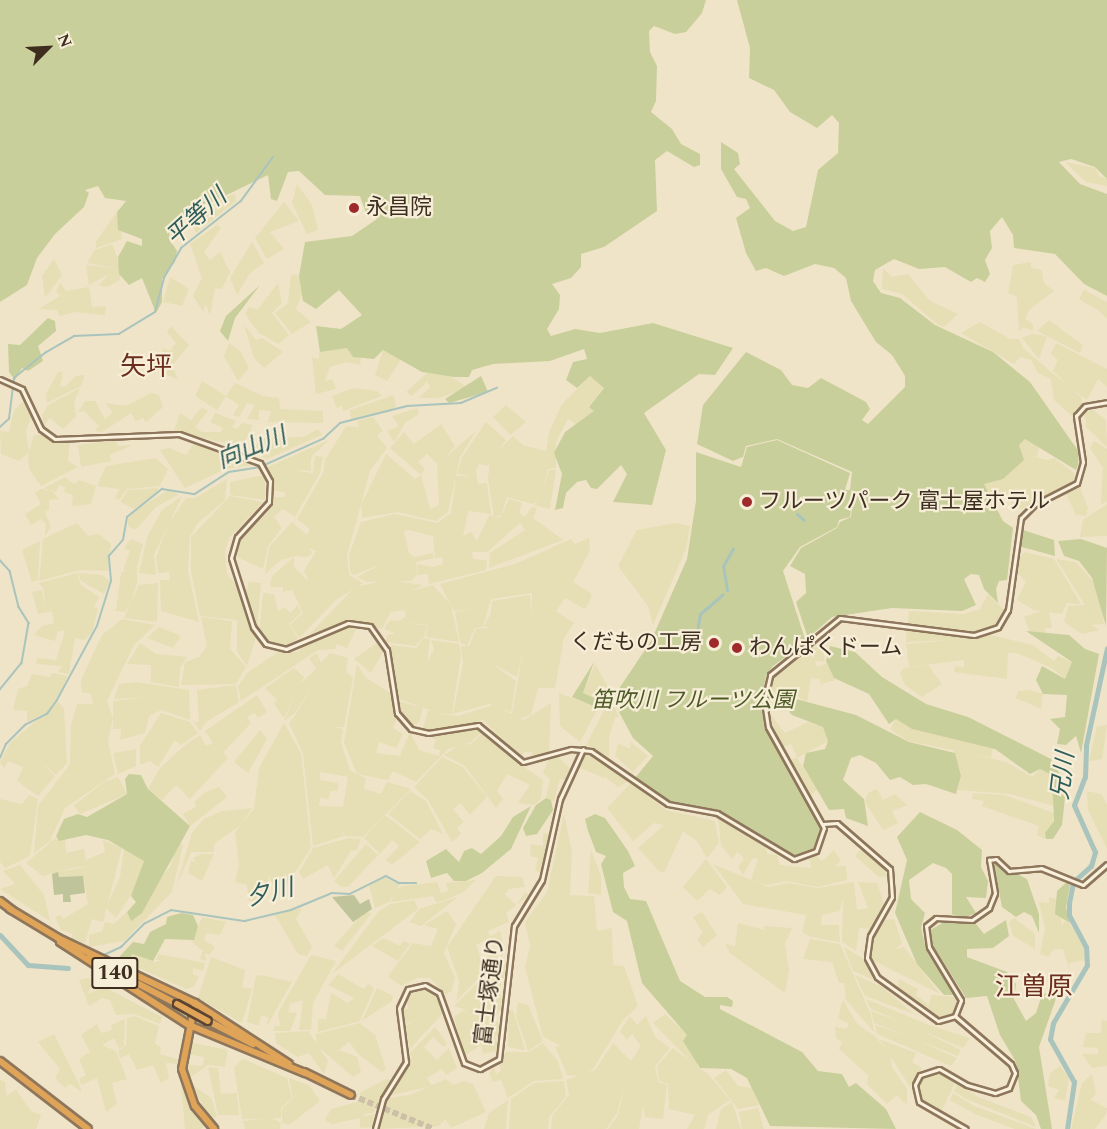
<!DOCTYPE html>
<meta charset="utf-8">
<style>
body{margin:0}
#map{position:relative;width:1107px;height:1129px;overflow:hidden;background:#f0e4c8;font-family:Spectral,"Noto Sans JP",serif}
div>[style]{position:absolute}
.farmland>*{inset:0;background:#e6deb5}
.green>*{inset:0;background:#c9cf9b}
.cemetery>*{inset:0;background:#bfc49a}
.stream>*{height:1.5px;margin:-0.75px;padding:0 0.75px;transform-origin:0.75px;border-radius:0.75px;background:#a9c4bc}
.canal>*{height:3px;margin:-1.5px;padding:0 1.5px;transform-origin:1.5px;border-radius:1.5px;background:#a9c4bc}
.river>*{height:5px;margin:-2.5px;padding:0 2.5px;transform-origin:2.5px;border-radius:2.5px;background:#a9c4bc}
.highway-tunnel>*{height:6px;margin-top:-3px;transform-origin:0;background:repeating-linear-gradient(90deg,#ccc0a6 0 6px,transparent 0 9px)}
.roads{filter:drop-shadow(2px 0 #8d765c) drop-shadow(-2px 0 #8d765c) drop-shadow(0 2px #8d765c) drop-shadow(0 -2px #8d765c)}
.minor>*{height:3px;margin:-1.5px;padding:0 1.5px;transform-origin:1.5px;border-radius:1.5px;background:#faf1dc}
.highway>*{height:6px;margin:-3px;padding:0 3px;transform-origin:3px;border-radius:3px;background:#e0a458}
.bridges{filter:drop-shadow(2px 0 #5b4430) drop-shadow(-2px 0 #5b4430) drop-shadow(0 2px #5b4430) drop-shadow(0 -2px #5b4430)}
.highway-bridge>*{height:6px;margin:-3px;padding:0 3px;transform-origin:3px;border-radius:3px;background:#e0a458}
.dots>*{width:16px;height:16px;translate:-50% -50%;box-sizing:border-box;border:3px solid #f7eed8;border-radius:50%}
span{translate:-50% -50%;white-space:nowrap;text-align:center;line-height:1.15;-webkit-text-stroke:4.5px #f7eed8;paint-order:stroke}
.shield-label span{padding:2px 4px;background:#f7eed8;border:2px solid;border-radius:4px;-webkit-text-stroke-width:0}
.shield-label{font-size:21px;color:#3d2e20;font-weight:700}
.poi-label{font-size:22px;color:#3d2e20}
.left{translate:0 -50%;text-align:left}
.right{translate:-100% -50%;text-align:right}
.park-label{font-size:22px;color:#4d5a26;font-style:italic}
.street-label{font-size:22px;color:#3d2e20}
.water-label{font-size:24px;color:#2f5d5a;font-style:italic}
.quarter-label{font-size:26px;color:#6b2e1e}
.north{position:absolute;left:18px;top:18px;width:60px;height:60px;-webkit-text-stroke:4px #f7eed8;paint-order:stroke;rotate:66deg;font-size:16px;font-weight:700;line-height:24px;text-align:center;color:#3d2e20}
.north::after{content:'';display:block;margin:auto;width:21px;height:27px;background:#3d2e20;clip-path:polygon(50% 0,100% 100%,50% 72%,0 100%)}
</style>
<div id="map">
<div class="farmland">
<div style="clip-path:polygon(1065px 162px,1095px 168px,1099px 176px,1107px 179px,1107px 186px,1086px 182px)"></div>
<div style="clip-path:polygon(297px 184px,312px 205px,318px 230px,307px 234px,292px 203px)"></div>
<div style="clip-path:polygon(235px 194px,236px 201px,196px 233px,188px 217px,223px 206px,225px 202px,210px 208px,218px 199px)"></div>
<div style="clip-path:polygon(284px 202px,299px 221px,270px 232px,284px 249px,267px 259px,255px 238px)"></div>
<div style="clip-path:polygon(117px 212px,122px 239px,96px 248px,96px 241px)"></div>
<div style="clip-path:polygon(217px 225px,221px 228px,204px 252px,210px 260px,220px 252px,230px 272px,222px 289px,215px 288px,210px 316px,206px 304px,203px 312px,193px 296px,202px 278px,190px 244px)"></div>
<div style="clip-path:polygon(252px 242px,264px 263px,250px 273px,237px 295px,230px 278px)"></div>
<div style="clip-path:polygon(112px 244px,121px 267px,120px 280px,107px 287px,99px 285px,114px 268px,87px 263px,95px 250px)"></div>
<div style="clip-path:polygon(54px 259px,62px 275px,45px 298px,42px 276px)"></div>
<div style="clip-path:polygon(1031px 262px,1031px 268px,1042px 270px,1044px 283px,1054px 291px,1029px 310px,1025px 319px,1033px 324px,1033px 331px,1023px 327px,1019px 332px,1017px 297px,1008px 293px,1013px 265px)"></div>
<div style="clip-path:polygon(86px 265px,113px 268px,113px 272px,89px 285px)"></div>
<div style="clip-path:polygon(883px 268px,892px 277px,908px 274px,930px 301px,958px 314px,944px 327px,937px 324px,902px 294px,882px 289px)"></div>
<div style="clip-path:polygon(291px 274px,299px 276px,302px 294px,296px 309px,311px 322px,292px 334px,275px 313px,288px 303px)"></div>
<div style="clip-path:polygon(170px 277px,189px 289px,182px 306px,163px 302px)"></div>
<div style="clip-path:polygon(60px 283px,66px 291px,89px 287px,92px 307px,106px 306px,105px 315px,74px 312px,60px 316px,57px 310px,39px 309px,60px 296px,56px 291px)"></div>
<div style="clip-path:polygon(278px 283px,282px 303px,272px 313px,289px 335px,278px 344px,259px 333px,245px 314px,249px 307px,258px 309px)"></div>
<div style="clip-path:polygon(1084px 290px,1107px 302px,1107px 332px,1107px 319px,1099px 311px,1079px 299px)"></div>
<div style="clip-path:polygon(1049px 320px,1083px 345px,1080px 353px,1037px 331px)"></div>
<div style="clip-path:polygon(980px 322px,1010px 339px,1019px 339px,1024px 349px,1081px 397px,1082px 404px,1072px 416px,1054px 400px,1051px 379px,1038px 373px,1031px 360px,1020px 357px,1014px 364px,961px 333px)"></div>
<div style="clip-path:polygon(244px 325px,256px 340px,262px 338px,283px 352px,264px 368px,254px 358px)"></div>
<div style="clip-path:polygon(171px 326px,189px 345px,172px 366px,178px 379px,167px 375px,162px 348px,170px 351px,176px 343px,167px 332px)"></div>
<div style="clip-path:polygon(1032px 334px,1047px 336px,1039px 359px,1022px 338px)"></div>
<div style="clip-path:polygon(229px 343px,241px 352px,249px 368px,238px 381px,224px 356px)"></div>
<div style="clip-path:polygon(1056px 343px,1107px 369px,1107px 387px,1098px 379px,1087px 400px,1069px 387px,1053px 371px,1058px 360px,1051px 354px)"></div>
<div style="clip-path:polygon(347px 348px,353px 357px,361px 357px,360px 365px,346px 362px,330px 367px,325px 381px,332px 379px,336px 389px,316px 394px,312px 357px,319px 359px,319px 352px)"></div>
<div style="clip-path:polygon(383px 350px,402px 358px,387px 381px,375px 375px)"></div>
<div style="clip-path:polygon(58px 372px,63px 372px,60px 386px,65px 387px,75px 376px,85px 375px,81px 386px,47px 403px,46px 394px)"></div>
<div style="clip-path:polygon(427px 373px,450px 376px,467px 387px,440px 398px,419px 398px,430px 387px,427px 382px,412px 396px,406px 392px)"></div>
<div style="clip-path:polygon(590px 376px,604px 387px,589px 406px,594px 411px,577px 425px,568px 419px,556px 442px,556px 468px,548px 469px,541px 497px,549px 470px,556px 470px,550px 509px,534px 505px,541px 498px,533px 504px,507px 497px,501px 515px,494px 517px,488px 479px,490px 459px,513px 436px,523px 445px,546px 451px,549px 432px,562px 404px)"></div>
<div style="clip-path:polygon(202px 381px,226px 396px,235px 383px,263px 396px,279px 398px,280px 409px,323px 411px,323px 423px,268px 422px,271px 411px,259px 410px,259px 420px,247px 419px,255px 405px,247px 403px,239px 417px,233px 415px,239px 405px,226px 396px,217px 410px,195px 396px)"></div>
<div style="clip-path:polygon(80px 388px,74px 402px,76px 417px,63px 429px,50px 418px,44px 425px,42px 415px,48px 405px)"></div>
<div style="clip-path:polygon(354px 388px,377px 391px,382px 396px,343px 411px,342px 406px,337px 408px,332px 396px)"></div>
<div style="clip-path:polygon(151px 393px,159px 395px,163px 407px,146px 422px,143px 418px,136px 421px,131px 413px,102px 432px,95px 431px,99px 426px,84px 411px,78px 412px,85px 401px,95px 401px,105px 419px,113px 412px,105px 403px,126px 406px)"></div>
<div style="clip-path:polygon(394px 395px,396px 408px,351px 420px,350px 410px)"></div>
<div style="clip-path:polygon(25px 400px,32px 415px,26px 431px,29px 452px,19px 461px,1px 454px,0 431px,9px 432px,14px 410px)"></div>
<div style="clip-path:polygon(506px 405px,526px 422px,510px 435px,493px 417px)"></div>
<div style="clip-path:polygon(202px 407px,208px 411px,195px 427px,202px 432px,221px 432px,223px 428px,210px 422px,215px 413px,236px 421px,232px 427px,237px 429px,242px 423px,253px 425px,242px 447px,174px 431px,180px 413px,191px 420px)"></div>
<div style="clip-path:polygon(417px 408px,419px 414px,405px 423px,394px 442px,387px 431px,399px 426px,392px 416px)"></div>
<div style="clip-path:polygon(1093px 410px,1106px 420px,1107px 447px,1086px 427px,1085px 411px)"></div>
<div style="clip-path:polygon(373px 417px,383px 431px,377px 435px,387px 448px,370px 471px,347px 556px,349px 575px,363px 583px,336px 600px,299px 638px,290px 625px,302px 614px,300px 606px,292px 590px,283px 592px,283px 587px,270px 587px,272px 576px,294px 557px,294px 567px,309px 582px,304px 571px,316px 551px,308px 548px,313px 553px,307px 557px,296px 556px,281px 560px,265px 574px,269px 547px,292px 522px,307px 535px,310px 529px,297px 519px,323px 473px,325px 460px,346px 426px,359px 427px,357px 421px)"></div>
<div style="clip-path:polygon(486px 422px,506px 440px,487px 466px,479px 464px,476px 470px,478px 484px,487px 483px,491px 514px,468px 511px,463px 536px,471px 532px,477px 541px,489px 515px,500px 518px,509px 499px,522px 503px,519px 513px,525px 517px,532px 507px,537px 508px,533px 518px,563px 540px,489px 568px,490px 553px,525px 530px,520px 523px,487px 552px,472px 552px,473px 559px,487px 560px,486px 570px,429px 584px,428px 574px,418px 575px,417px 564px,434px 567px,443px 564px,442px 557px,435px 558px,433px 536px,408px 530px,404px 531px,409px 553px,414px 557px,433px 553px,434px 558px,416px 562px,417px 575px,411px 581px,367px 582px,357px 577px,382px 564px,354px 575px,350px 572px,349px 555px,361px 522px,395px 514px,437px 523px,451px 513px,456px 476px,467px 476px,472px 484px,467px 475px,457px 474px,462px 457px)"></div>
<div style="clip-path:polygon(441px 424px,455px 446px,445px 458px,476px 431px,460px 457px,448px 512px,436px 521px,398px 512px,362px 518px,361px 505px,386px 454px,415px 479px,421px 475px,430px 509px,439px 505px,437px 464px,427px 454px,418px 462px,425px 469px,421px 475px,390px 448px,404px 432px,414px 444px)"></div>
<div style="clip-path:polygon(318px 429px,322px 435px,267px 459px,251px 452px,261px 438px,304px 437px)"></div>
<div style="clip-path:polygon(43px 434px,70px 443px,68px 461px,78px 467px,41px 486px,29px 469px,28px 456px,34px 435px)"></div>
<div style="clip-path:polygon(1025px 439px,1039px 447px,1037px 457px,1028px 455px,1047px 460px,1054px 458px,1074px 473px,1075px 480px,1022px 509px,1013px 507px,1007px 494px,996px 500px,986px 494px,984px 484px,1011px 472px,1018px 463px,1018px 445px)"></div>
<div style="clip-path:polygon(115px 440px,118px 446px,132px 445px,110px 455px,111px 461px,81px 467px,78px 445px)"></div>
<div style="clip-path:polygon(196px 440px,252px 460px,258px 464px,226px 469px,185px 488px,160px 450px,169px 448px,186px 455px)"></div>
<div style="clip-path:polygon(329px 440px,314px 454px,311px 459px,311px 471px,300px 470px,298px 471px,313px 473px,315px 456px,323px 457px,320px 473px,295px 517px,283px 509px,274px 517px,282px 528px,268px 546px,263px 569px,233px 555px,240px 538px,267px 513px,274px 497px,285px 497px,285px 492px,274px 491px,268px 467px)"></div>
<div style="clip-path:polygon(1094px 441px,1107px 449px,1107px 502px,1101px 504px,1103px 468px,1090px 448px)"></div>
<div style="clip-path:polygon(155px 458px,168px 469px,160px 486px,127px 489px,119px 500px,115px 498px,120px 489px,97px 486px,106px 466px)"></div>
<div style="clip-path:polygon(265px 475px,265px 500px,230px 495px,230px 482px)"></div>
<div style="clip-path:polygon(65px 477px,74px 484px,79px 480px,96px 486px,91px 504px,72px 506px,73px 495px,64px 492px,65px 487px,59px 485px,56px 492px,44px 488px)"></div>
<div style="clip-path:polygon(227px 479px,225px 500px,198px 523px,190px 536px,188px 571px,199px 622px,161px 611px,160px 580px,170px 580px,169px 572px,158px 573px,156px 557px,169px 523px,186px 498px,195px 498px)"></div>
<div style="clip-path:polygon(158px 488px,158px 494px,134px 509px,120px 502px,128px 490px)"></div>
<div style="clip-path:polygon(1080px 488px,1088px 508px,1086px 516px,1076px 515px,1066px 494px)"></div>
<div style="clip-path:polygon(41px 489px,51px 490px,59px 499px,49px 500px,49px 510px,45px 512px,51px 527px,45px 536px,46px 524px,41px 519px,31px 525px,25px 514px,41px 504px,35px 493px)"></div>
<div style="clip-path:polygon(170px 489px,178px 495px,156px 507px,135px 530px,128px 526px,128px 518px,136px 510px)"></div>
<div style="clip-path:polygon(182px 496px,154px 555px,156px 575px,139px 573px,147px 537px,162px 510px)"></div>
<div style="clip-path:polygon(230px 496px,263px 502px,229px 538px,225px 552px,227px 574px,236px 585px,256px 637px,247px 666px,237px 652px,237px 620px,200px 616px,191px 572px,191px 537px)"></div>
<div style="clip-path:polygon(1107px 504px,1107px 536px,1080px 537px,1083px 520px)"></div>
<div style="clip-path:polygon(77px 523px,88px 536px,99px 534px,111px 544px,108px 571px,80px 570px,39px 581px,43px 539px)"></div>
<div style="clip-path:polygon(675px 523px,690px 526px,686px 549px,653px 625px,648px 606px,618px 566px,637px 530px)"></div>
<div style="clip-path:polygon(589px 538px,590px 551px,573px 582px,592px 594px,588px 604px,585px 609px,565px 598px,556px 611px,574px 623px,564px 638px,555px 688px,538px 688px,531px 715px,521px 718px,512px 714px,524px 645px,517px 677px,492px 664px,516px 681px,511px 712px,489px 704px,453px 714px,463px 663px,461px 646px,469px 646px,476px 629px,490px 628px,484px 626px,491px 613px,492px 601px,530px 595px,531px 616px,532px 593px,491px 599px,483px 627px,475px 628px,467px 646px,460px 642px,455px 612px,476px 609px,454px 611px,440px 584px,515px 564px,571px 539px,575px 544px)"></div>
<div style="clip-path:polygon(131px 539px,143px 544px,137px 567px,123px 570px,130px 551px,124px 548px)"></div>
<div style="clip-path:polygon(40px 541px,38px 580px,32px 582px,22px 550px)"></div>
<div style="clip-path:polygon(1025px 552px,1054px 559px,1081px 604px,1067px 603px,1062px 614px,1034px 610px,1017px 600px,1026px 582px,1016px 571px,1017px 559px)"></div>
<div style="clip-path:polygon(1056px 559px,1076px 562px,1091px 579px,1099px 591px,1104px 624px,1091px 625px,1100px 630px,1082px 634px,1064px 622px,1068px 606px,1085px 605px)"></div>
<div style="clip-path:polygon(131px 567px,137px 568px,137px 583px,131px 603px,125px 612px,116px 611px,121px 573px)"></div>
<div style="clip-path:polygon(77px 573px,81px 585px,99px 597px,94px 607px,98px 609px,92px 633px,84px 640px,75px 638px,69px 674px,58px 672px,63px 666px,36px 664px,37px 658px,56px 660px,65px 631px,58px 631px,55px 641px,34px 635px,42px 626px,54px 623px,52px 611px,38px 614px,32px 592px,42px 590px,45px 608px,44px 590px,39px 583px)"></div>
<div style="clip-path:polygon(78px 573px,102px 575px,110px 581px,104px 594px,81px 581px)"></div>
<div style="clip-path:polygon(388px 580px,423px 585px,411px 591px,433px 585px,451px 605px,459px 642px,426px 637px,428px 625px,398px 622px,406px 616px,405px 610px,391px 612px,382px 629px,349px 620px,309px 635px,355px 587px)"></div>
<div style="clip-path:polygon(248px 582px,261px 583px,257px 630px,243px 588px,248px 589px)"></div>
<div style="clip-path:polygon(158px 583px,157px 622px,124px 618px,139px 585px)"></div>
<div style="clip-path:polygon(263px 593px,274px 594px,278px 611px,285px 607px,290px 613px,298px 605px,301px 613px,289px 624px,298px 639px,282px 647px,259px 635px)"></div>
<div style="clip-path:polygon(988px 594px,1005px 611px,992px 628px,974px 632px,908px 623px,909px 611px,964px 614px,980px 609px)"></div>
<div style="clip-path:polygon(1041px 611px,1049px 611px,1052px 628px,1045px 628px,1046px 634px,1030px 633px,1024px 617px)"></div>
<div style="clip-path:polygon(201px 617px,232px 621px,230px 649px,246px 667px,236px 684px,181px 685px,185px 662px,199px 657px,207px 646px)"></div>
<div style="clip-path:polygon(122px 619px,155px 625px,134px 645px,107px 701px,113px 718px,108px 741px,115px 774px,65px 808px,50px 841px,34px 853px,38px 806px,70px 764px,71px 725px,77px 704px,93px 704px,91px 694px,82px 692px,81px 680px,102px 635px)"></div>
<div style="clip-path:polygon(390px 620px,427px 626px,425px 635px,415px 646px,386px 642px,387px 635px,395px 633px,384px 629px)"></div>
<div style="clip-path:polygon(346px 625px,358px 625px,347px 648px,337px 644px,335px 649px,318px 650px,241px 701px,238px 686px,248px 672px,280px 651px,299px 652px,301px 646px)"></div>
<div style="clip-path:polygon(159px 627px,181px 636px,173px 648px,147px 638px)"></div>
<div style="clip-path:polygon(907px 627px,995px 636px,1033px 645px,1054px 661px,1058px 656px,1072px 662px,1065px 679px,1052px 668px,1017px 653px,1008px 653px,1007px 679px,954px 672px,955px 666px,964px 667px,964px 660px,909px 667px,906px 644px,953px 640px,906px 642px)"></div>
<div style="clip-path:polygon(423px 638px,430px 639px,427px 663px,434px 649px,431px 640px,459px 644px,461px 655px,452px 714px,433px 713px,458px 716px,493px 705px,524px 720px,551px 703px,549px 753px,533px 757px,532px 752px,524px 752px,520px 757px,482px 719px,479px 723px,422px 731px,428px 711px,432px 711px,399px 699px,390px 655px,391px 645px,416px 648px)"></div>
<div style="clip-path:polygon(381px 640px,384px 650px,371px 673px,354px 659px)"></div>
<div style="clip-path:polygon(140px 643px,156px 654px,187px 657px,180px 668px,179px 687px,151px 682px,151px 665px,127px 664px)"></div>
<div style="clip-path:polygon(809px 646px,823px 648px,825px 662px,815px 661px,817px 667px,827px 663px,835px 680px,821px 684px,820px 679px,811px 678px,807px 702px,780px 687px,767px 697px,779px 667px)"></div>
<div style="clip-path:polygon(evenodd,317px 653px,321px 663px,330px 653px,348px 658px,346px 671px,353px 678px,348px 705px,344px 727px,334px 727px,343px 729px,341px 743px,350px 770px,366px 779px,364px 789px,381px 794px,387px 782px,411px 789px,363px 837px,345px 836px,339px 824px,344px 836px,313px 846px,303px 754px,289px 723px,296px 714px,314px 682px,295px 713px,284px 721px,300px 684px,321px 664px,316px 668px,309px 658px,317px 653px,320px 772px,348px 777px,343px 807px,319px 806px,320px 798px,329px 799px,330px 791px,338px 791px,338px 783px,320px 780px,320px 772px)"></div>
<div style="clip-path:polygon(357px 664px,365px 677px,390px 693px,397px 718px,393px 728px,403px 734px,396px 748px,379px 742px,376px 753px,400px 756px,410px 732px,419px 750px,439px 756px,440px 750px,433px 748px,436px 740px,428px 735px,469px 726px,482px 732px,471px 742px,448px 749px,416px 782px,393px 771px,388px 780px,357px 774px,344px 743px)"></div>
<div style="clip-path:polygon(595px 664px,611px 692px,603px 704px,583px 693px)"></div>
<div style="clip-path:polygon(928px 665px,942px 684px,922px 697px,905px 685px,900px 674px,904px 668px)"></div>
<div style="clip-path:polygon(294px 668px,304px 677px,284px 718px,274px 704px,277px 700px,265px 688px)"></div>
<div style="clip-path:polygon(52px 673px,68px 676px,56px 701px,47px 712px,27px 722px,27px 711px,13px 710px,18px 689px,27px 686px,32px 674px,50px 677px)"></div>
<div style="clip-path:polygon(136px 682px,189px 690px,190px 720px,161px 710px,149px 716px,145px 733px,120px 740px,121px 729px,113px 729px,113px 701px,148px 697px,114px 699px,119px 684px)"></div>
<div style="clip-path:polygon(236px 685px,239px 702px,206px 722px,200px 731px,194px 722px,199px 722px,197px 690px)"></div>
<div style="clip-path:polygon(777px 689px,794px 698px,787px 711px,766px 705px)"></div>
<div style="clip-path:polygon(1029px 690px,1043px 694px,1041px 709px,1016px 698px,1018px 691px)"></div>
<div style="clip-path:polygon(559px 693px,598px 708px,580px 742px,560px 726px)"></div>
<div style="clip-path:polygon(257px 695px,267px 712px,258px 718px,255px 713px,247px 717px,251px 723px,223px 753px,228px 758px,190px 799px,176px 785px,162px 800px,148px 789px,160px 768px,184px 746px,200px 735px,206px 746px,213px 743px,205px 731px)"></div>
<div style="clip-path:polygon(610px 699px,619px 717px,615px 717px,609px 738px,609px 757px,586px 745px)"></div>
<div style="clip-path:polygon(398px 701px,423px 708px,419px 722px,412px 727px,406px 723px)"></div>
<div style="clip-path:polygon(58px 702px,64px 709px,67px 763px,56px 775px,40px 761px,55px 776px,38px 796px,17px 781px,23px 767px,8px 761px,4px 768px,0 762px,10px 743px)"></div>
<div style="clip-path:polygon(768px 711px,785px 733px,808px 722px,823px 727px,829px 741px,797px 758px,817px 790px,808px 797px,789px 761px,797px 757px,791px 744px,782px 748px)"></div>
<div style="clip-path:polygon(161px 713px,190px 722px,198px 733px,181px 745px,175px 740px,158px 767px,150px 761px,140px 765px,140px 746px)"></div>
<div style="clip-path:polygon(896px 719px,912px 729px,993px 748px,991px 758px,908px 741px,890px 729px)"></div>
<div style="clip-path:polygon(284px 723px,301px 753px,311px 848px,284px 889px,277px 894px,268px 874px,269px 883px,258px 885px,260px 900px,249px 901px,247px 885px,235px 882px,239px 865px,235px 832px,254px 809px,259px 768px)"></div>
<div style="clip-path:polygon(1107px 725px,1102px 759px,1089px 761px,1097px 726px)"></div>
<div style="clip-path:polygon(260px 730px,267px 739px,248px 773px,234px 762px)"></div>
<div style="clip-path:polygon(485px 731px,508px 756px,543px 780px,541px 799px,534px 805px,518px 803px,530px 785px,507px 774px,497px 791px,503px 799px,496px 808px,465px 766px,444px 755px,459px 745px,471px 744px)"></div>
<div style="clip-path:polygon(631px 742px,648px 756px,633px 772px,615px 756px,618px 743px,630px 749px)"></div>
<div style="clip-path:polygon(136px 749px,136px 766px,118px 774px,113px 753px)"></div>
<div style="clip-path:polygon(954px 750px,1006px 762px,1032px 777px,1040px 769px,1053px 775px,1054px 806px,1010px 794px,958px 790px,961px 776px)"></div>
<div style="clip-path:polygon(592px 754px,602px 758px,629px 781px,618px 787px,606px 778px,608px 769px,605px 778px,577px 767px,584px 755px)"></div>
<div style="clip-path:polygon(558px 756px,570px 769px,565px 779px,560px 779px,554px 801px,546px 798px,550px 779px,543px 773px,548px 760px)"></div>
<div style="clip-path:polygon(442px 757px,463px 767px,487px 797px,470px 815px,461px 803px,453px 809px,464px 822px,457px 828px,461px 834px,452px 842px,428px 800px,414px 787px)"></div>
<div style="clip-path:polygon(118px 777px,127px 794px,80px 814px,74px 805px,104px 782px)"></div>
<div style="clip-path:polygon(631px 783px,666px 810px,715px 821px,719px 843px,707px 858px,697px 841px,683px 831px,664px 873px,659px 871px,638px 848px,664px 825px,654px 823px,633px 841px,607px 808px)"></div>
<div style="clip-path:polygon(219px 787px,227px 797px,190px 826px,183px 814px,196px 807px,194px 802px,206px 792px)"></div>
<div style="clip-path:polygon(877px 789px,883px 800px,895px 794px,907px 805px,892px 811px,898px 823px,883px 830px,865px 802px,868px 793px)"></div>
<div style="clip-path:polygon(410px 791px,426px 801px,443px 834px,431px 829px,420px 839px,388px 814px)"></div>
<div style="clip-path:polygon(1087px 791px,1101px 794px,1107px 804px,1107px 849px,1088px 810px)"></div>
<div style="clip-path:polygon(973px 793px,1004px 795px,1054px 813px,1052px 828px,1046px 839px,1037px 835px,1039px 826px,982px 806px,984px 801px,972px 799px)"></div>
<div style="clip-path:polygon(29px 795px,38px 799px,30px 856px,5px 868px,0 862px,0 799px,22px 804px)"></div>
<div style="clip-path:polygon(252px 808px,241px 825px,214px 844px,214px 852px,191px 852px,176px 887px,192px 833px,204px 819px,222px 811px)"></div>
<div style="clip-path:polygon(564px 814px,572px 852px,570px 895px,594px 896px,597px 931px,612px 928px,613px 965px,624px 966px,638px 1006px,623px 1020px,593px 1069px,583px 1076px,567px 1075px,555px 1047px,561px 1046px,543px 1037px,525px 967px,530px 946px,525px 922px,547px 892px)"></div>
<div style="clip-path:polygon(385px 815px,420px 842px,392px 865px,386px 860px,399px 846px,392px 840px,380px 854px,364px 838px)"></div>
<div style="clip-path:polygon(718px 816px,766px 848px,767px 854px,777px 855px,780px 865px,812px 868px,809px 859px,815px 855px,822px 861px,834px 850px,841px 861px,835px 866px,846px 866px,847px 880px,817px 887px,787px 881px,767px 885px,751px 880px,758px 859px,753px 858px,743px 875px,738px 867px,744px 858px,737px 852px,732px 859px,721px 845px)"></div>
<div style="clip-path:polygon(543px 833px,550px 834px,548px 847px,542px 872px,535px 871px,538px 858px,530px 856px,531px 844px,543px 846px)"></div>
<div style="clip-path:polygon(349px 838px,361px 839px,357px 850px,351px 851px,334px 878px,328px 865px,303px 879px,299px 872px,313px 848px)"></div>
<div style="clip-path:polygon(54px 839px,65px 839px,66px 853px,84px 849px,86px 860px,105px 852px,103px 840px,122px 848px,103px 922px,92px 919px,85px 943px,71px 939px,73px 934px,61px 930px,55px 917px,61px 915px,63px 919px,88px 904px,83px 876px,59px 878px,58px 872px,91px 866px,72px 868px,43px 876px,26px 863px)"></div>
<div style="clip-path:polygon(178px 842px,183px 845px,172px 892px,124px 941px,89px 947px,89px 935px,102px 931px,105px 922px,114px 924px,127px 912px,131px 920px,171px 865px)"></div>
<div style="clip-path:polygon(366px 844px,378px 855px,348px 887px,341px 887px,334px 881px)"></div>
<div style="clip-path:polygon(863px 847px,879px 861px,888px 876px,879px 877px,855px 856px)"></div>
<div style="clip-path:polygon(124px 848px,144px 861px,134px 890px,116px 918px,106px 908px,120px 877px)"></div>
<div style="clip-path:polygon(591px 850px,601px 876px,601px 895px,588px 893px)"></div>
<div style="clip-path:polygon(201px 854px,214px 854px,202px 881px,188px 873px,191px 861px,196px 862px,193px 858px)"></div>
<div style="clip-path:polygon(706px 859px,727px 887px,720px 895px,710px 889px,697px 901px,683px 887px)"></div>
<div style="clip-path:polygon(713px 864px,768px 887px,789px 883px,818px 888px,854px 882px,857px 910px,868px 908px,858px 882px,877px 883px,885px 907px,872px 929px,859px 928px,856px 951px,842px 942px,843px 897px,840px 911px,822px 915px,821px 925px,839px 925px,840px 942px,810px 937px,802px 932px,806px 915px,743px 904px)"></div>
<div style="clip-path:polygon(20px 865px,44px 895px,50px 921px,0 889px,15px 884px,3px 871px)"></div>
<div style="clip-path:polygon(evenodd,496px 876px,522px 877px,525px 887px,509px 889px,505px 894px,516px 905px,525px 893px,529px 895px,506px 913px,509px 922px,488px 931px,490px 937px,500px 931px,505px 952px,457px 1000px,459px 981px,447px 947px,496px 876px,490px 938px,501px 950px,481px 959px,476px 945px,490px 938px)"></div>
<div style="clip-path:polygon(385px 877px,399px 885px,389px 902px,375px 908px,369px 885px)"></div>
<div style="clip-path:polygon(476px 880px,462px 893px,443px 901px,436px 902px,433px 896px,391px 902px,395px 890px,403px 886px,437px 882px,441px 893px,448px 891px,446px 883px)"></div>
<div style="clip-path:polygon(458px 897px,421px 926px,410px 922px,419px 909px)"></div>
<div style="clip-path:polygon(1049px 897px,1058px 900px,1062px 926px,1064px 921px,1070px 923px,1084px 948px,1085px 960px,1069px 963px,1070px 971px,1063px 949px,1054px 949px,1048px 957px,1040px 954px,1045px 929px,1039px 902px,1049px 903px)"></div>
<div style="clip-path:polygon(414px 900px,418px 909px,332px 974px,378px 912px,390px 904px)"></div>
<div style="clip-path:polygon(302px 908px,296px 919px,312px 947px,307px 956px,298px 954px,275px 915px)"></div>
<div style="clip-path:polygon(447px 911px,456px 924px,444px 953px,455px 978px,452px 990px,446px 995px,430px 978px,417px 978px,401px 986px,388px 976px,413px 943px,431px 946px,438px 929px,424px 925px)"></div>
<div style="clip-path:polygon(364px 912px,372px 913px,342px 951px,334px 946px)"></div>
<div style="clip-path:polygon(702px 912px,717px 935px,703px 947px,697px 939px,703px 933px,693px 917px)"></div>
<div style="clip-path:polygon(202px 917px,226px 922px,220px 935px,207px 933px,204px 940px,215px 947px,209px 955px,205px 953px,206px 961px,200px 959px,203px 951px,192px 942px)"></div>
<div style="clip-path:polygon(1014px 918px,1035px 934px,1035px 949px,1013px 936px,1009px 922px)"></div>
<div style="clip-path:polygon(894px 919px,902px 943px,896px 949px,904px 947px,940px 994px,870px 959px,872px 940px,883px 920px)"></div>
<div style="clip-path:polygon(738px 923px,764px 930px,765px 926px,792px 928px,785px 943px,789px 970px,785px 993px,730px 953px,725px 943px,735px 947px)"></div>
<div style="clip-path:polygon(383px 938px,400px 946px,403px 941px,410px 944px,398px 961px,372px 946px)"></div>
<div style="clip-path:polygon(810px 939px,840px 944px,871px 1015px,874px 1032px,846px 1000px,844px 983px,839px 983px,832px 962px,803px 959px)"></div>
<div style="clip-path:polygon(844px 947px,864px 959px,874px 980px,853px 971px)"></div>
<div style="clip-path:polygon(132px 954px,156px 962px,161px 960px,156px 960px,158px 954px,205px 963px,203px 971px,193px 968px,193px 974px,199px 977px,193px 987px,186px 989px,128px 963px)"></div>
<div style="clip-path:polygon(311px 955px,336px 961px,313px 1003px,311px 1030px,299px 1030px,303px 1000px,290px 1004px,288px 1012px,297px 1013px,290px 1031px,273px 1031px,275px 1025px,280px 1026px,278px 1013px)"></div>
<div style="clip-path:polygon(211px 957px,245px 970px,242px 987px,252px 989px,242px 1023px,198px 998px)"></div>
<div style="clip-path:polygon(506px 964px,504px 978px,493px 979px,501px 979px,501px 1009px,493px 1020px,502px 1024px,501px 1035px,495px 1036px,499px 1050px,483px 1054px,481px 1045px,464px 1056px,454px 1017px,464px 1010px,476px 1021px,464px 1009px,454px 1006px,495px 966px)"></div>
<div style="clip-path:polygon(338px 974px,364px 989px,368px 984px,374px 988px,360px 1021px,318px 1032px,318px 1019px,326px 1019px,331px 993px,348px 1003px,354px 998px,328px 985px)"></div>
<div style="clip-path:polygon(261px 975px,292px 982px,267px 1026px,268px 1017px,261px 1016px,259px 1026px,247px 1022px,256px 976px)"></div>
<div style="clip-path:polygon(855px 975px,882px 987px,914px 1014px,865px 996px)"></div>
<div style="clip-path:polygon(88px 978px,94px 982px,87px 994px,104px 987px,162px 1017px,160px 1024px,134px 1014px,116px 1015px,110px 1000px,102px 998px,89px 1006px,79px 980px)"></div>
<div style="clip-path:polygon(899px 979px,918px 989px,916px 995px,929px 1005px,931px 995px,957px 997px,954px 1013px,933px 1019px,897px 991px)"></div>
<div style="clip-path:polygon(377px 988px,393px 996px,392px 1001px,362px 1021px)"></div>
<div style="clip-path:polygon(428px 990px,438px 995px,443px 1013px,410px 1049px,405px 1027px,414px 1020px,405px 1025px,401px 1008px,409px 1009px,406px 1001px,412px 993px)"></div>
<div style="clip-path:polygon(866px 999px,929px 1025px,970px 1038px,963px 1048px,871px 1009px)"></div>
<div style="clip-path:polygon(843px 1000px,857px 1024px,875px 1036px,890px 1055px,892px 1067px,907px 1089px,907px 1105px,897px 1095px,887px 1104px,867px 1084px,868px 1075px,839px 1049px,842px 1042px,836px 1038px,835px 1027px,846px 1029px,849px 1024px,838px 1018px)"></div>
<div style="clip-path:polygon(518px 1002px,528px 1005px,543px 1041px,528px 1051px,516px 1016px)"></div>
<div style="clip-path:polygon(509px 1010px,513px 1010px,525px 1050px,508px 1047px)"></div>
<div style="clip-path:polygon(871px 1011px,910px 1025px,961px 1050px,958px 1056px,874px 1023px)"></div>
<div style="clip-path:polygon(665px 1014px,688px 1035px,691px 1054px,699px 1061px,696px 1067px,653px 1023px)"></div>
<div style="clip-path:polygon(134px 1016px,159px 1026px,155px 1044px,161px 1047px,160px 1054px,177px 1059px,177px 1064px,166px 1063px,169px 1078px,161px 1083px,153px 1065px,137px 1070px,129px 1054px,120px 1058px,118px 1051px,126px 1045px,127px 1018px)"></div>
<div style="clip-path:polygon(630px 1016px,637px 1025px,646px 1016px,655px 1037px,670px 1048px,655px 1066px,658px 1082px,667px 1085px,663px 1119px,645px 1117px,643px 1105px,639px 1129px,608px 1129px,618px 1115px,625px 1082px,617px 1113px,606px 1129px,551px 1129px,552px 1116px,569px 1095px,566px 1080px,595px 1070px,613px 1043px,631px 1061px,641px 1046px,632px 1034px,627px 1040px,620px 1031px)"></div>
<div style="clip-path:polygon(125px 1019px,124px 1046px,119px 1049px,114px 1038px,102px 1045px,116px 1051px,127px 1079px,112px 1083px,117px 1104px,106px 1112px,97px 1078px,82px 1085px,79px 1079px,86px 1075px,79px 1059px,90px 1052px,81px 1035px,97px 1024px,101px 1033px,112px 1030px,111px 1025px)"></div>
<div style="clip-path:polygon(1102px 1020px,1107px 1021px,1107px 1066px,1092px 1068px,1082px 1054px,1098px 1054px,1098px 1048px,1083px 1047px,1086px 1033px,1101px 1033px)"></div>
<div style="clip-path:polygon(360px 1023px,375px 1035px,386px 1069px,382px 1072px,359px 1055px,349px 1042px,339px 1050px,357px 1057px,361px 1072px,353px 1077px,316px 1045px,316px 1034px)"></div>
<div style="clip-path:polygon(875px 1025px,910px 1037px,957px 1058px,951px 1066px,877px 1034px)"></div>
<div style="clip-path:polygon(435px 1027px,447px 1043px,444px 1047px,433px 1037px,424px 1047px,437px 1060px,449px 1048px,457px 1068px,446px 1075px,442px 1069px,427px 1078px,432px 1086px,388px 1096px,412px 1057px,409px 1054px)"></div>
<div style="clip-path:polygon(308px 1031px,328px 1061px,324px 1074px,309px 1053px,298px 1057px,276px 1043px,275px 1033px)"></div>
<div style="clip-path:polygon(54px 1034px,79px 1084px,82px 1092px,70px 1084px,65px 1088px,55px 1078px,60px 1069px,38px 1042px)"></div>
<div style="clip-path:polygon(879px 1039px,916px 1053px,912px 1062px,922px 1068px,910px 1087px)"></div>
<div style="clip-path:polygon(188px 1042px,228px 1050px,225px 1067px,208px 1065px,188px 1079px,187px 1065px,203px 1066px,204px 1057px,187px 1054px)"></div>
<div style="clip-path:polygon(543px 1043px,558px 1061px,563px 1079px,534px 1081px,508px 1098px,501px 1080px,493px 1082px,489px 1073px,494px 1068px,496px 1074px,501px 1071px,499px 1063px,506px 1052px,529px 1052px)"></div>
<div style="clip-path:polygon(673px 1048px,709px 1075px,730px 1100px,708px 1115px,704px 1129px,687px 1129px,695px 1115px,669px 1109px,668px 1084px,659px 1081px,657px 1066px)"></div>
<div style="clip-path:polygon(243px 1059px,287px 1078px,292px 1098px,281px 1108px,281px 1118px,242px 1119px,234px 1067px)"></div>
<div style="clip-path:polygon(1060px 1066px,1069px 1078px,1065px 1101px,1054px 1098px,1059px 1090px,1048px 1086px,1050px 1073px)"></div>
<div style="clip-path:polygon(208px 1067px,218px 1068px,221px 1094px,237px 1093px,239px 1115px,218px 1115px)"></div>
<div style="clip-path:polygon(726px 1070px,738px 1086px,753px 1088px,759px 1105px,738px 1109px,714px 1078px)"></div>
<div style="clip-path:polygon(935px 1070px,955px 1083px,941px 1112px,927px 1105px,917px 1091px,920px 1078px)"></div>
<div style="clip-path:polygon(1092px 1074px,1096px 1094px,1091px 1100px,1107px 1108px,1106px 1114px,1095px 1129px,1071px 1129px,1082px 1083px)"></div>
<div style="clip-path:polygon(289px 1078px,309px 1085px,320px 1101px,289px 1125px,282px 1123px,282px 1109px,293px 1098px)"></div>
<div style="clip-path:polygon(386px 1079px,390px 1080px,373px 1113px,368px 1113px,361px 1117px,374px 1114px,372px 1127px,360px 1128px,360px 1118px,332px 1124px,325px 1120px,331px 1109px,357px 1102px,361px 1092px)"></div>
<div style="clip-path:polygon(446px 1079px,453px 1085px,464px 1081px,473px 1084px,486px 1112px,451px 1128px,445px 1119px,439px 1126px,379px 1129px,380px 1111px,389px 1098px,410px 1095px)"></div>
<div style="clip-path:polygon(0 1080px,5px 1082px,6px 1096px,16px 1090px,31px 1111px,41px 1115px,36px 1129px,0 1129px)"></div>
<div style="clip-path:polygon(564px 1081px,566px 1097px,549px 1117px,548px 1129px,509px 1129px,511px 1099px,534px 1083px)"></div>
<div style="clip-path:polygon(181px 1083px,207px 1124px,201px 1129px,185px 1129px)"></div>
<div style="clip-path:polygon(190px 1083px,211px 1098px,217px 1116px,213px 1119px,206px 1111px)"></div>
<div style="clip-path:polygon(957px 1084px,978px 1097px,1031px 1117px,1036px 1127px,966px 1099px,954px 1091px)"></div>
<div style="clip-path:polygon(953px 1093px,974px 1106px,1036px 1129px,1015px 1129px,975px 1114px,950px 1100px)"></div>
<div style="clip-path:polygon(508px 1100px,506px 1129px,484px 1129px,489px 1113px)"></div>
<div style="clip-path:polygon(732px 1102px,741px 1129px,716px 1129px,721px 1109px)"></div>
<div style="clip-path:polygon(758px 1108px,764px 1129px,742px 1129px,739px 1112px)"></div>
<div style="clip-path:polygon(272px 1118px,281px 1123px,280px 1129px,245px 1129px,243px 1121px)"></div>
</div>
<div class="green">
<div style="clip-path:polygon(0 0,706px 0,702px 13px,686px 32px,675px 34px,654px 26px,649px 31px,650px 52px,657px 66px,656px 101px,651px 112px,672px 129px,681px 144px,700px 154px,700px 165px,694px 167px,667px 151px,655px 160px,657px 211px,604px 247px,581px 254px,581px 267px,571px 278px,552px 284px,560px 295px,559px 309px,547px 329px,551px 336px,575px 329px,600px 333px,653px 323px,733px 348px,715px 375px,699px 374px,644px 413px,666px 450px,652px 505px,613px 502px,627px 474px,621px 465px,597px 489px,591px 488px,586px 480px,577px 482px,566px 493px,563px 508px,555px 510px,562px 474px,554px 453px,565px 432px,594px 411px,589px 407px,604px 388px,590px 376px,577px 388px,566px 380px,573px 362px,587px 359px,584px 349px,550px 361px,493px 364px,472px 370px,469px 377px,454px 377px,422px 372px,383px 350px,374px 359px,353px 357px,347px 348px,320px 352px,316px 326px,341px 329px,362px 315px,339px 290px,316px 309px,303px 301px,299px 276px,305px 242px,352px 236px,377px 219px,366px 213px,360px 196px,325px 195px,299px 171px,288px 172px,277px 201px,271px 199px,268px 175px,179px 218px,170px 227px,169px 239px,177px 251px,175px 262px,162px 279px,162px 302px,156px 313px,142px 278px,129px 285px,119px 274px,118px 257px,127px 241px,142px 246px,142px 239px,118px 230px,117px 212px,126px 201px,105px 198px,98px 186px,85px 190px,89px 193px,84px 207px,55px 234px,37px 258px,27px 285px,0 302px)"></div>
<div style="clip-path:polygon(737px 0,1107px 0,1107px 179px,1095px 167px,1071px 159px,1059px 162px,1080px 184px,1107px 194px,1107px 296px,1084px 284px,1055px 254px,1014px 248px,1013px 235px,1002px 217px,990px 231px,992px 248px,985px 260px,990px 274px,985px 282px,977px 278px,971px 282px,945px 267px,919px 269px,894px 259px,875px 270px,873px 281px,881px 293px,900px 298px,935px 325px,993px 352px,1030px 382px,1079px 452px,1078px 465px,1076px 470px,1025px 439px,1019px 445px,1024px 460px,1003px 479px,984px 484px,1003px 521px,1013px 528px,1007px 580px,999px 581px,996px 589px,998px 603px,984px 589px,979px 575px,971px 574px,964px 579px,976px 605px,962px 611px,892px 608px,832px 617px,808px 638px,796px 602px,806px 593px,805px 574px,790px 566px,801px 548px,837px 528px,840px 522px,851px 517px,854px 491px,850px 517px,839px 520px,837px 527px,800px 547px,783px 571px,806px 642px,773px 666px,766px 675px,761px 706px,765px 727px,822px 830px,812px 851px,799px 856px,786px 853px,718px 810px,671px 803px,635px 778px,653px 756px,633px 738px,612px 699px,651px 641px,687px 559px,696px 501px,696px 452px,741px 467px,747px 447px,777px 440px,850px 473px,845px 490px,850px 490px,852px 472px,777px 439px,746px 446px,743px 457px,733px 461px,697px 444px,703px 405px,746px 352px,781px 370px,792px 385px,808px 388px,821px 378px,866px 402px,870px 409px,862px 420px,868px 424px,905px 387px,905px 376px,892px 355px,876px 342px,851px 301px,846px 278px,834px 268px,815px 264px,784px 276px,766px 268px,756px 271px,746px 253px,736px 218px,750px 208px,746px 199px,737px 197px,721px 169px,721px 142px,738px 153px,740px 164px,734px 169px,775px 221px,793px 231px,806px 227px,818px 170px,838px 153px,839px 123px,832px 115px,817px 128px,790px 112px,774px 90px,749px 78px,750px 48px)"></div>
<div style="clip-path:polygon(260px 285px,235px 318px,228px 341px,220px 331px,226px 316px)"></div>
<div style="clip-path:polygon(48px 318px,55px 321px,56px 331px,38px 346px,43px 361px,28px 371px,22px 368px,15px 380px,9px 372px,8px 344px,20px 345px)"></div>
<div style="clip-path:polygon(481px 376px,488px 392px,449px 403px,445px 399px)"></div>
<div style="clip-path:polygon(1023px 530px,1054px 540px,1055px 556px,1018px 546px,1018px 533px)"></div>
<div style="clip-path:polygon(1081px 539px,1107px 548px,1106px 626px,1092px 578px,1079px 561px,1064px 556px,1058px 541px)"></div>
<div style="clip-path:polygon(1026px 631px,1069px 635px,1085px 649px,1099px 654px,1081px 753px,1076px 736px,1066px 745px,1057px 744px,1060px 729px,1050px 719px,1065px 717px,1067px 695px,1043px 694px,1036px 680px,1042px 666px,1065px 679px,1072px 662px)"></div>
<div style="clip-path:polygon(830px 646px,855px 652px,882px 677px,926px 704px,968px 717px,1051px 759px,1062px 778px,1065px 798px,1062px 825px,1053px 839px,1046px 839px,1045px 833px,1054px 821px,1052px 775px,1040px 769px,1030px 774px,995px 749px,912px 729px,896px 719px,889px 724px,869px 694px,834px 678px,826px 661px)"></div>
<div style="clip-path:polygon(594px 662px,583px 693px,601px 701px,600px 709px,572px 697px)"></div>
<div style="clip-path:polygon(796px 699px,856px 715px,909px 742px,955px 753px,961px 776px,956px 794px,926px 784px,913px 785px,900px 777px,890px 780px,876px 763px,860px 755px,851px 758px,843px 780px,864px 799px,868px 826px,846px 818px,844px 809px,829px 810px,803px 766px,806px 753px,825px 749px,828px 741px,823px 727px,792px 715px,789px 712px)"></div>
<div style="clip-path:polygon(129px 774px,141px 775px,148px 789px,190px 826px,142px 913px,131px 921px,127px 912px,136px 902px,131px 896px,144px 861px,108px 840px,86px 835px,59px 841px,56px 836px,64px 819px,78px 814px,87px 817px,127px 794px,125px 779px)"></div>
<div style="clip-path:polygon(546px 798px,551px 800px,553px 810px,537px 834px,526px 836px,523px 828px,536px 805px)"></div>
<div style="clip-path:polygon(531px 806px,511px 849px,482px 873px,466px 881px,454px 881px,447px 873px,431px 878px,426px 861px,446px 849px,459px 862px,464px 851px,472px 848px,481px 854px,501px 836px,513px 817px)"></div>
<div style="clip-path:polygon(920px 812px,957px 830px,982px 850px,981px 867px,988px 881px,986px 898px,966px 897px,976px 913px,962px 919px,952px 914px,952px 874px,946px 868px,933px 863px,909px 880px,911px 899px,925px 913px,921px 928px,927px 952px,954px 995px,944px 995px,917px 964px,895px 913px,907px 860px,897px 837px)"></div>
<div style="clip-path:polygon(595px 814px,605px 818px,628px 851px,635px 866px,623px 873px,624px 887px,630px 899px,646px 901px,680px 981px,705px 997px,727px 997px,733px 1001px,732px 1007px,720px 1005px,720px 1009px,802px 1052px,818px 1071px,842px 1074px,849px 1087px,856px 1083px,886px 1109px,896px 1129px,770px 1126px,747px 1078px,731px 1069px,700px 1068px,683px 1041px,687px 1035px,642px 983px,627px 921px,613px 912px,601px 864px,606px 856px,596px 852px,588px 831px,585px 819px)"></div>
<div style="clip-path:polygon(993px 862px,1027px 879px,1039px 914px,1039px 933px,1032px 916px,1024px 912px,1016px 917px,1002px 907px)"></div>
<div style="clip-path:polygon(1067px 882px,1070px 885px,1066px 907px,1070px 923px,1055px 914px,1057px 891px)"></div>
<div style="clip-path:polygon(181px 913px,193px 915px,198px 926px,194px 940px,165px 939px,153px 961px,132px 954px,128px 963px,119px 957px,133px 942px,144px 944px,150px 932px,166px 924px,167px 917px)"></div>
<div style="clip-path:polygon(1006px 920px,1009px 936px,993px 948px,967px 949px,967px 957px,1007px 972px,1016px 984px,1014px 999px,1026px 1021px,1036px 1013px,1042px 994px,1054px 992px,1060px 973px,1065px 973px,1039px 1047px,1052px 1129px,1041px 1129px,1036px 1115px,1021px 1101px,1016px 1062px,1000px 1035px,987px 996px,966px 998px,934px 947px,929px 931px,944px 922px,976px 924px,984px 934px)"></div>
</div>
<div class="cemetery">
<div style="clip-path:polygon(58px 872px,59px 877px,83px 876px,85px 893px,70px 895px,71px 902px,63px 902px,63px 894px,54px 895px,52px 874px)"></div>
<div style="clip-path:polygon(354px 895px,360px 904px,369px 899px,372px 909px,353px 922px,332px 897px)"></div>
</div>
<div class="stream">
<div style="left:0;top:427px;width:12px;rotate:-42deg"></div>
<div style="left:9px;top:419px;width:41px;rotate:-83deg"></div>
<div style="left:14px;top:378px;width:40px;rotate:-39deg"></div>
<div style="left:45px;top:353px;width:34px;rotate:-30deg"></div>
<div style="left:74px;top:336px;width:45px;rotate:-2.5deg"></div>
<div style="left:119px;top:334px;width:42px;rotate:-31.4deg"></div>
<div style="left:155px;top:312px;width:35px;rotate:-75deg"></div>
<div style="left:164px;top:278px;width:34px;rotate:-60deg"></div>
<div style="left:181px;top:248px;width:76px;rotate:-38.1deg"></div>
<div style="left:241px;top:201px;width:54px;rotate:-54deg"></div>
<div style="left:0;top:560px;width:15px;rotate:48deg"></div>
<div style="left:10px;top:571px;width:37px;rotate:76deg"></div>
<div style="left:19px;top:607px;width:19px;rotate:58deg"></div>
<div style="left:29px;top:623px;width:41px;rotate:99.9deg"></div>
<div style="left:22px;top:663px;width:35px;rotate:129deg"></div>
<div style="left:0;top:758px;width:15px;rotate:-67deg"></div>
<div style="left:6px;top:744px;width:27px;rotate:-45deg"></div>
<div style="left:25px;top:725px;width:25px;rotate:-27deg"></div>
<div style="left:47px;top:714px;width:17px;rotate:-54deg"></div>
<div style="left:57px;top:700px;width:84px;rotate:-61.6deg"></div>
<div style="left:97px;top:626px;width:47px;rotate:-72.7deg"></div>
<div style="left:111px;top:581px;width:25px;rotate:-95deg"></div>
<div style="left:109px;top:556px;width:21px;rotate:-49deg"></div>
<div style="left:123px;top:540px;width:23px;rotate:-80deg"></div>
<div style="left:127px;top:517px;width:45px;rotate:-38.7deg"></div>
<div style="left:162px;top:489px;width:33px;rotate:9deg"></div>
<div style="left:195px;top:494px;width:40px;rotate:-32.9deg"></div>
<div style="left:229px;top:472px;width:31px;rotate:-9deg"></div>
<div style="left:260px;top:467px;width:69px;rotate:-24deg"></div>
<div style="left:323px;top:439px;width:23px;rotate:-43deg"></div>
<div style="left:340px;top:423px;width:69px;rotate:-14.2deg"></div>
<div style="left:407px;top:406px;width:54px;rotate:-3.2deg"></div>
<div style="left:461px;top:403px;width:39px;rotate:-23deg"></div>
<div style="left:104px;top:955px;width:19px;rotate:-25deg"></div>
<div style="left:121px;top:947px;width:33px;rotate:-45deg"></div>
<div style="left:144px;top:924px;width:30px;rotate:-27deg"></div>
<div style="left:171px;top:910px;width:75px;rotate:8.5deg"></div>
<div style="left:245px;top:921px;width:47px;rotate:-13.4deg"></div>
<div style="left:291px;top:910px;width:44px;rotate:-22.5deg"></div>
<div style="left:332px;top:893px;width:18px;rotate:3deg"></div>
<div style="left:350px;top:894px;width:40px;rotate:-26.6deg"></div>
<div style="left:386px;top:876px;width:15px;rotate:28deg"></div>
<div style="left:399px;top:883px;width:17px"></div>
</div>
<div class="canal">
<div style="left:797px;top:514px;width:9px;rotate:41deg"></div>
<div style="left:727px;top:590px;width:24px;rotate:-99deg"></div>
<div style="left:723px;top:566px;width:20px;rotate:-60deg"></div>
<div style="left:695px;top:643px;width:29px;rotate:-80deg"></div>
<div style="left:700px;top:614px;width:30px;rotate:-41deg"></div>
</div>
<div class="river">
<div style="left:0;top:935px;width:41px;rotate:47deg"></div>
<div style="left:28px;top:965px;width:40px;rotate:4.3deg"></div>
<div style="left:1067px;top:1129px;width:48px;rotate:-81.5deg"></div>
<div style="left:1074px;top:1082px;width:49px;rotate:-119.2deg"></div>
<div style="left:1050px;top:1039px;width:16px;rotate:-79deg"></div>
<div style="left:1053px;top:1023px;width:67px;rotate:-59.6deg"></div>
<div style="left:1087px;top:965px;width:18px;rotate:-93deg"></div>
<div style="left:1086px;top:947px;width:36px;rotate:-118deg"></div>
<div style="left:1069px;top:915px;width:12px;rotate:-90deg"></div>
<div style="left:1069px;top:903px;width:21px;rotate:-79deg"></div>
<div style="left:1073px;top:882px;width:24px;rotate:-42deg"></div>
<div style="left:1091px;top:866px;width:15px;rotate:-74deg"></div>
<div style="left:1095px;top:852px;width:51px;rotate:-114.1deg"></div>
<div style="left:1074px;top:805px;width:30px;rotate:-69deg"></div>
<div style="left:1085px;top:777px;width:32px;rotate:-88deg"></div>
<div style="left:1086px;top:745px;width:99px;rotate:-77.8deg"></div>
</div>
<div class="highway-tunnel">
<div style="left:351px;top:1095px;width:90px;rotate:22.3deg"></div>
</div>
<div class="roads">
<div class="minor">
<div style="left:0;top:379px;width:24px;rotate:24deg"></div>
<div style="left:22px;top:389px;width:44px;rotate:64.6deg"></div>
<div style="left:41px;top:429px;width:17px;rotate:36deg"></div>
<div style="left:55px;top:439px;width:124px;rotate:-2.3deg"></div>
<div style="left:179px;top:434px;width:86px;rotate:19.7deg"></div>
<div style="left:260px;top:463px;width:21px;rotate:61deg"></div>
<div style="left:270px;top:481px;width:21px;rotate:93deg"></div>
<div style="left:269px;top:502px;width:47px;rotate:132.4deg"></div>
<div style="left:237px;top:537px;width:22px;rotate:106deg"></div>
<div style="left:231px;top:558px;width:72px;rotate:72.3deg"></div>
<div style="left:253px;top:627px;width:21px;rotate:53deg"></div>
<div style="left:266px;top:644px;width:21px;rotate:14deg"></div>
<div style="left:286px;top:649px;width:67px;rotate:-22.8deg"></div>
<div style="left:348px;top:623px;width:22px;rotate:8deg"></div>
<div style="left:370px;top:626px;width:29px;rotate:55deg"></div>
<div style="left:387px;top:650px;width:64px;rotate:81deg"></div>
<div style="left:397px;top:713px;width:21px;rotate:49deg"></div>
<div style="left:411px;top:729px;width:17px;rotate:13deg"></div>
<div style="left:428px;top:733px;width:51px;rotate:-9.1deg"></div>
<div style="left:478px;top:725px;width:58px;rotate:39.4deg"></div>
<div style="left:523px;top:762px;width:50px;rotate:-15.2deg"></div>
<div style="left:571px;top:749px;width:20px;rotate:6deg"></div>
<div style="left:591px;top:751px;width:93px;rotate:34.5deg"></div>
<div style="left:668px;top:804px;width:50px;rotate:10.4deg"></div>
<div style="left:717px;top:813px;width:90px;rotate:30.9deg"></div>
<div style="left:794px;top:859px;width:23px;rotate:-20deg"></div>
<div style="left:816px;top:851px;width:24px;rotate:-71deg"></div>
<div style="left:824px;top:828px;width:115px;rotate:-119deg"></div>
<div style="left:768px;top:727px;width:25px;rotate:-99deg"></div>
<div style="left:764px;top:702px;width:28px;rotate:-77deg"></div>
<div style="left:770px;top:675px;width:90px;rotate:-39.2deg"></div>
<div style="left:840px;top:618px;width:135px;rotate:7.2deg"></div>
<div style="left:974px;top:635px;width:25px;rotate:-18deg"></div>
<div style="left:998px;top:627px;width:20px;rotate:-60deg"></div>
<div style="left:1008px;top:610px;width:93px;rotate:-82deg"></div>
<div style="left:1021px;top:518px;width:18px;rotate:-45deg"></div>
<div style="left:1034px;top:505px;width:48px;rotate:-27.1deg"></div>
<div style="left:1077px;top:483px;width:22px;rotate:-74deg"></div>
<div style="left:1083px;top:462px;width:47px;rotate:-98.7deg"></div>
<div style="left:1076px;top:416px;width:13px;rotate:-48deg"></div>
<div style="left:1085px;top:406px;width:22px;rotate:-10deg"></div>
<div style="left:823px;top:824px;width:14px;rotate:-4deg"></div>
<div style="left:837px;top:823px;width:70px;rotate:41deg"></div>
<div style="left:890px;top:869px;width:28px;rotate:86deg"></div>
<div style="left:892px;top:897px;width:45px;rotate:119.4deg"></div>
<div style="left:870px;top:936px;width:22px;rotate:98deg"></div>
<div style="left:867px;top:958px;width:21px;rotate:62deg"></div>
<div style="left:877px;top:977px;width:75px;rotate:35.8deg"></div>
<div style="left:938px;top:1021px;width:18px;rotate:-16deg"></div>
<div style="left:955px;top:1016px;width:17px;rotate:-69deg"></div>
<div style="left:961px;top:1000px;width:62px;rotate:-121.1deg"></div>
<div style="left:929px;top:947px;width:21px;rotate:-98deg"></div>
<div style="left:926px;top:926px;width:13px;rotate:-39deg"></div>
<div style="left:936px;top:918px;width:36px;rotate:3deg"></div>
<div style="left:972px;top:920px;width:21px;rotate:-35deg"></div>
<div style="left:989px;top:908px;width:16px;rotate:-68deg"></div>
<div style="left:995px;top:893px;width:34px;rotate:-100deg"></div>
<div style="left:989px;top:860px;width:7px;rotate:-8deg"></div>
<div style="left:996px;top:859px;width:18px;rotate:43deg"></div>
<div style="left:1009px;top:871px;width:32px;rotate:-5deg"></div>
<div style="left:1041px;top:868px;width:45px;rotate:22deg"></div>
<div style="left:1083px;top:885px;width:32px;rotate:-41deg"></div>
<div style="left:955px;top:1016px;width:74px;rotate:40.6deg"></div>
<div style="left:1011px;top:1064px;width:10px;rotate:66deg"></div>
<div style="left:1015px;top:1073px;width:16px;rotate:112deg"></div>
<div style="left:1009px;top:1088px;width:15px;rotate:160deg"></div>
<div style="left:995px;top:1093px;width:29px;rotate:-164deg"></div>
<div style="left:967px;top:1085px;width:32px;rotate:-150deg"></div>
<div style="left:939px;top:1069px;width:20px;rotate:162deg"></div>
<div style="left:920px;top:1075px;width:11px;rotate:117deg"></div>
<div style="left:915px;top:1085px;width:17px;rotate:77deg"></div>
<div style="left:919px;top:1102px;width:54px;rotate:29.9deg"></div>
<div style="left:375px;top:1129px;width:31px;rotate:-75deg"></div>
<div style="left:383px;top:1099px;width:44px;rotate:-58.1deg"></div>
<div style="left:406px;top:1062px;width:54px;rotate:-97.4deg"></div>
<div style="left:399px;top:1008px;width:21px;rotate:-65deg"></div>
<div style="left:408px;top:989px;width:17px;rotate:-13deg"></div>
<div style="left:425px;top:985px;width:16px;rotate:30deg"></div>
<div style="left:439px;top:993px;width:74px;rotate:70.3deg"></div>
<div style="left:464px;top:1063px;width:17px;rotate:21deg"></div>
<div style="left:480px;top:1069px;width:21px;rotate:-28deg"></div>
<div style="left:499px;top:1059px;width:134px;rotate:-83.6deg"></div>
<div style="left:514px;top:926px;width:54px;rotate:-58.7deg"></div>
<div style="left:542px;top:880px;width:83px;rotate:-77.5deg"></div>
<div style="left:560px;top:799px;width:55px;rotate:-65.3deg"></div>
</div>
<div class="highway">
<div style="left:0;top:901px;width:15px;rotate:37deg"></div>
<div style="left:10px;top:909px;width:56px;rotate:31.1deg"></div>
<div style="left:58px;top:938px;width:152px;rotate:25.4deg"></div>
<div style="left:195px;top:1003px;width:112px;rotate:33deg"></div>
<div style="left:60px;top:942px;width:153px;rotate:32.8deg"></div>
<div style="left:189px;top:1025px;width:126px;rotate:22.5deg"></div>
<div style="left:89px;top:958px;width:99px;rotate:27.6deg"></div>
<div style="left:195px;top:1003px;width:67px;rotate:101.1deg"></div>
<div style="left:182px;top:1069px;width:39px;rotate:71deg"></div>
<div style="left:195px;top:1106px;width:30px;rotate:50deg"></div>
<div style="left:208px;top:1021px;width:51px;rotate:27.1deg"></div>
<div style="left:0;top:1061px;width:111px;rotate:37.7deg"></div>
<div style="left:304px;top:1072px;width:52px;rotate:26.1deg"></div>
</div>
</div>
<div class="bridges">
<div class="highway-bridge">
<div style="left:177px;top:1004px;width:35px;rotate:29deg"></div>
</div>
</div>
<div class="dots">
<div style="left:354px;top:208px;background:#9e2a2b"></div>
<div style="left:747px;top:502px;background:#9e2a2b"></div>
<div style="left:714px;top:643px;background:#9e2a2b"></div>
<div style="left:737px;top:648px;background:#9e2a2b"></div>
</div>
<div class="shield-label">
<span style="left:115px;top:973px">140</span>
</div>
<div class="poi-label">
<span class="left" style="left:366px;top:208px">永昌院</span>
<span class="left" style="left:759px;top:502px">フルーツパーク 富士屋ホテル</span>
<span class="right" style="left:702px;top:643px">くだもの工房</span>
<span class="left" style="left:749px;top:648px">わんぱくドーム</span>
</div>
<div class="park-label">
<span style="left:693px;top:701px">笛吹川 フルーツ公園</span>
</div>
<div class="street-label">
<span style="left:490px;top:991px;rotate:-83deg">富士塚通り</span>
</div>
<div class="water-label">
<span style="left:197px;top:218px;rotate:-42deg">平等川</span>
<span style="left:252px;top:449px;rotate:-22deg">向山川</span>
<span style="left:1064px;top:776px;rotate:-83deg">兄川</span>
<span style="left:270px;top:894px;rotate:-14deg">夕川</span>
</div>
<div class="quarter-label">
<span style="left:146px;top:368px">矢坪</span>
<span style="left:1034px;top:988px">江曽原</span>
</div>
<div class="north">N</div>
</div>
